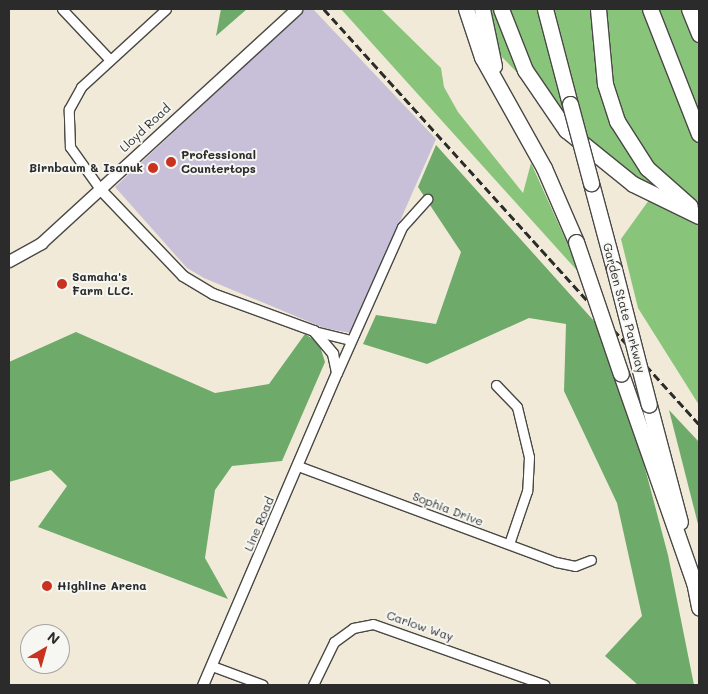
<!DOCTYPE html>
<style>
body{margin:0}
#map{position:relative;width:708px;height:694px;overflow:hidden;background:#f2ead8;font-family:Mali,sans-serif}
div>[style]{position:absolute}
.industrial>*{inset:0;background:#c8bfd8}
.green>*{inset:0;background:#88c47a}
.forest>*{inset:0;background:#6eaa6a}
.roads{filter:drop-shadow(1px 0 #494845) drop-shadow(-1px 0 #494845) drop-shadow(0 1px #494845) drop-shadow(0 -1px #494845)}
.minor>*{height:9px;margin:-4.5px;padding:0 4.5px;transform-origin:4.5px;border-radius:4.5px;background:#fff}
.tertiary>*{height:10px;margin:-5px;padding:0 5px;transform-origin:5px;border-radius:5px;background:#fff}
.secondary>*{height:11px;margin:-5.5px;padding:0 5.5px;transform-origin:5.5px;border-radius:5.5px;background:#fff}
.motorway>*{height:15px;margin:-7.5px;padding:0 7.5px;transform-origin:7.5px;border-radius:7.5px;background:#fff}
.rail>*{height:2.5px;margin-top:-1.25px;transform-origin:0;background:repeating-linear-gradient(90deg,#2b2b2b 0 8px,transparent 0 12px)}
.bridges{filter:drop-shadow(1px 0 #494845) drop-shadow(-1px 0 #494845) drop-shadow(0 1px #494845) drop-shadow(0 -1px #494845)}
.motorway-bridge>*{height:15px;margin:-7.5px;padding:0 7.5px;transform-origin:7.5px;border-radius:7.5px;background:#fff}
.dots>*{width:14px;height:14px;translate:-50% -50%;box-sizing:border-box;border:2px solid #f6f6f2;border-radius:50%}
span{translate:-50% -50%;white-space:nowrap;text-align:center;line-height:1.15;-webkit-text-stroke:4px #f6f6f2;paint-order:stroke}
.street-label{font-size:12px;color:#2b2b2b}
.poi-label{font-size:12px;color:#2b2b2b;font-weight:700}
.left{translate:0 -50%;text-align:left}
.right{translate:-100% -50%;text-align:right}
.frame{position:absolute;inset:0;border:10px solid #2b2b2b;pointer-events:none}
.north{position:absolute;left:20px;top:624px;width:50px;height:50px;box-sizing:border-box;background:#f6f6f2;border:1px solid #a5a5a2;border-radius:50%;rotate:38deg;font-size:14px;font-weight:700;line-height:20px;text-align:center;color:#2b2b2b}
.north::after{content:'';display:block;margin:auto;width:18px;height:22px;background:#c8321e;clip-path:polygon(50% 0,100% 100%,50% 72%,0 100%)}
</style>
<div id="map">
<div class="industrial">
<div style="clip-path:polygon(305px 9px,313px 9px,436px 139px,351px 333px,324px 328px,204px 278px,187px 268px,115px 187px)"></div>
</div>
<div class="green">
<div style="clip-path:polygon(341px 9px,381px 9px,441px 68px,444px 87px,458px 112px,523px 193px,531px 163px,582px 276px)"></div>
<div style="clip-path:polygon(471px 9px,699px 9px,699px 206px,640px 182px,553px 110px,502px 57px)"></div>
<div style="clip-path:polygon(649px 200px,699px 220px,699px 405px,638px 308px,621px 239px)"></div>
</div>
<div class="forest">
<div style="clip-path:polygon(221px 9px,247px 9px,216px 36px)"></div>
<div style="clip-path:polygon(436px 145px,603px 331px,619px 370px,668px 555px,694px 685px,638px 685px,605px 656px,642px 616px,617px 503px,564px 391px,566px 324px,529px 318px,427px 364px,363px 344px,376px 315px,436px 324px,461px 252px,418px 187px)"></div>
<div style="clip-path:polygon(76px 332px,215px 393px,269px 384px,305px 334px,319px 343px,325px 362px,282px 461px,232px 466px,215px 490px,205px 558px,228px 599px,38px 527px,67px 486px,51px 470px,9px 482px,9px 362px)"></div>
<div style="clip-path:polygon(669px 410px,699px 442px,699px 528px)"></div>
</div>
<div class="roads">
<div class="minor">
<div style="left:62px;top:9px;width:70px;rotate:46.7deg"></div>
<div style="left:100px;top:189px;width:52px;rotate:-125.5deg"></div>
<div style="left:70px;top:147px;width:38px;rotate:-92deg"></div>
<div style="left:69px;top:109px;width:25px;rotate:-61deg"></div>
<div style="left:81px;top:87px;width:115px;rotate:-42.5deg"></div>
<div style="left:314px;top:331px;width:38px;rotate:14deg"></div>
<div style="left:337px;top:373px;width:160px;rotate:-66deg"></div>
<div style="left:402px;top:227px;width:38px;rotate:-48deg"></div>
<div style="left:496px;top:385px;width:30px;rotate:46deg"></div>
<div style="left:517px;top:407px;width:51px;rotate:76.5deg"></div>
<div style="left:529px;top:457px;width:34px;rotate:93deg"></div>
<div style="left:527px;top:491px;width:56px;rotate:108.8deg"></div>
<div style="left:298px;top:466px;width:275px;rotate:20.4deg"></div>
<div style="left:556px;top:562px;width:19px;rotate:12deg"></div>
<div style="left:575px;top:566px;width:17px;rotate:-21deg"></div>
<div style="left:212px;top:666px;width:54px;rotate:20.4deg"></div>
<div style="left:313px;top:685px;width:48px;rotate:-64deg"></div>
<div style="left:334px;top:642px;width:24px;rotate:-36deg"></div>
<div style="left:353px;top:628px;width:20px;rotate:-11deg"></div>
<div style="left:373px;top:624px;width:182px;rotate:19.5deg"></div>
</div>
<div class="tertiary">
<div style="left:100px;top:189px;width:120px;rotate:46.3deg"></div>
<div style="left:183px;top:276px;width:35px;rotate:31deg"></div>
<div style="left:213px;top:294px;width:108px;rotate:20.1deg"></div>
<div style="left:314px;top:331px;width:30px;rotate:50deg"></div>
<div style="left:333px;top:354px;width:19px;rotate:78deg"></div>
<div style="left:337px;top:373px;width:340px;rotate:113.2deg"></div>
</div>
<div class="secondary">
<div style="left:9px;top:261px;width:37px;rotate:-29deg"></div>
<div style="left:41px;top:243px;width:346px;rotate:-42.5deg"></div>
</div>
<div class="motorway">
<div style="left:466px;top:9px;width:51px;rotate:71.6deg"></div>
<div style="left:482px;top:57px;width:127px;rotate:60.8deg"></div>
<div style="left:544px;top:168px;width:81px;rotate:66.6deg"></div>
<div style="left:482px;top:9px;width:58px;rotate:78.1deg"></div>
<div style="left:501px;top:9px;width:66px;rotate:68.5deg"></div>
<div style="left:525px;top:70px;width:73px;rotate:55.7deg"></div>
<div style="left:566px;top:130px;width:86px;rotate:38.9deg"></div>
<div style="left:633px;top:184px;width:73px;rotate:25.9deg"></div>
<div style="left:545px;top:9px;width:98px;rotate:75.3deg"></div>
<div style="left:598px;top:9px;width:75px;rotate:84.7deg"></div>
<div style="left:605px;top:84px;width:39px;rotate:72deg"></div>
<div style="left:617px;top:121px;width:56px;rotate:57.4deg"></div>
<div style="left:647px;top:168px;width:57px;rotate:41.5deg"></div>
<div style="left:650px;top:9px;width:134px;rotate:68.6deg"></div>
<div style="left:689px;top:9px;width:27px;rotate:68deg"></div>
<div style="left:591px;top:183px;width:89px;rotate:75deg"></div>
<div style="left:621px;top:374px;width:224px;rotate:70.7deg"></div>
<div style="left:649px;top:405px;width:121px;rotate:75.2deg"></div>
<div style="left:693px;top:576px;width:32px;rotate:79deg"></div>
</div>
</div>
<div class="rail">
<div style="left:324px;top:9px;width:559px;rotate:47.9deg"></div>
</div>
<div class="bridges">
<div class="motorway-bridge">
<div style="left:570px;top:104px;width:82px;rotate:75.1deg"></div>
<div style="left:576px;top:242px;width:139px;rotate:71.2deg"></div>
<div style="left:614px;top:269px;width:140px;rotate:75.6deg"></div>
</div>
</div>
<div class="dots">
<div style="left:171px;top:162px;background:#c8321e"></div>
<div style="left:153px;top:168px;background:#c8321e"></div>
<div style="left:62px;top:284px;background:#c8321e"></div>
<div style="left:47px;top:586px;background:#c8321e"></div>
</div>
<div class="street-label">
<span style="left:145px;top:128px;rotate:-43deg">Lloyd Road</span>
<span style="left:624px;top:308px;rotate:75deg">Garden State Parkway</span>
<span style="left:448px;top:509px;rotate:21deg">Sophia Drive</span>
<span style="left:259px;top:524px;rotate:-67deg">Line Road</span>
<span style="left:420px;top:626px;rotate:19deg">Carlow Way</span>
</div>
<div class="poi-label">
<span class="left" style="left:181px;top:162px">Professional<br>Countertops</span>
<span class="right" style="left:143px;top:168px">Birnbaum &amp; Isanuk</span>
<span class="left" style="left:72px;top:284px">Samaha's<br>Farm LLC.</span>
<span class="left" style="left:57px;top:586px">Highline Arena</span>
</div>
<div class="frame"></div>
<div class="north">N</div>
</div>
